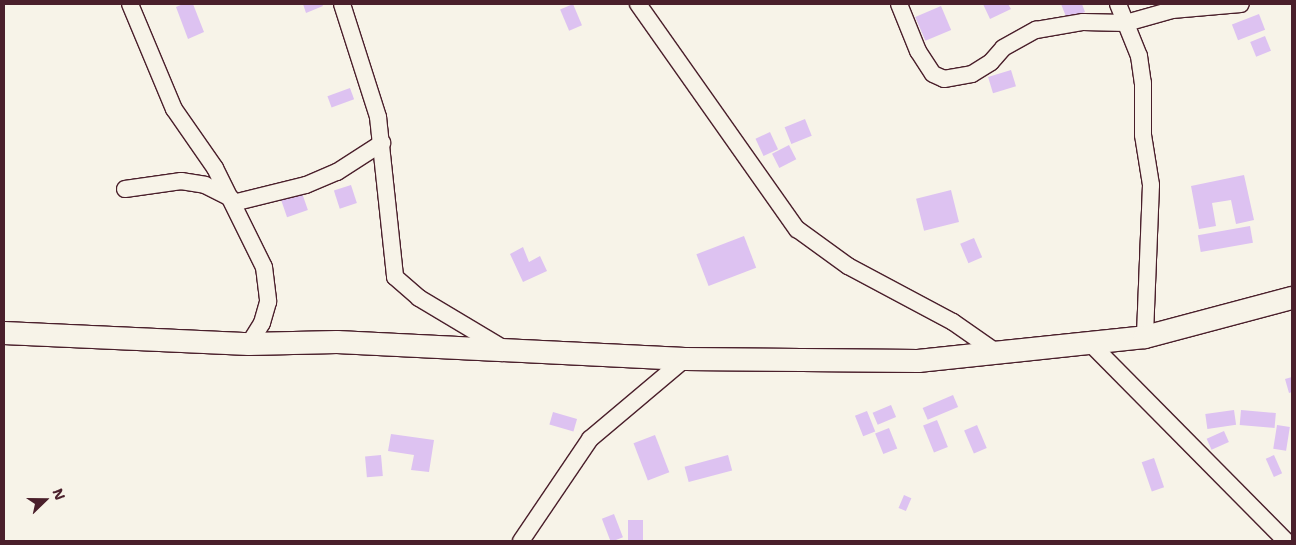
<!DOCTYPE html>
<style>
body{margin:0}
#map{position:relative;width:1296px;height:545px;overflow:hidden;background:#f7f3e8;font-family:"Shantell Sans",sans-serif}
div>[style]{position:absolute}
.building>*{inset:0;background:#ddc2f1;transform-origin:0 0}
.roads{filter:drop-shadow(1px 0 #4a1f2b) drop-shadow(-1px 0 #4a1f2b) drop-shadow(0 1px #4a1f2b) drop-shadow(0 -1px #4a1f2b)}
.street>*{height:16px;margin:-8px;padding:0 8px;transform-origin:8px;border-radius:8px;background:#f7f3e8}
.secondary>*{height:22px;margin:-11px;padding:0 11px;transform-origin:11px;border-radius:11px;background:#f7f3e8}
span{translate:-50% -50%;white-space:nowrap;text-align:center;line-height:1.15;-webkit-text-stroke:4.5px #f7f3e8;paint-order:stroke}
.frame{position:absolute;inset:0;border:5px solid #4a1f2b;pointer-events:none}
.north{position:absolute;left:20px;top:475px;width:50px;height:50px;-webkit-text-stroke:4px #f7f3e8;paint-order:stroke;rotate:68deg;font-size:14px;font-weight:700;line-height:20px;text-align:center;color:#4a1f2b}
.north::after{content:'';display:block;margin:auto;width:18px;height:22px;background:#4a1f2b;clip-path:polygon(50% 0,100% 100%,50% 72%,0 100%)}
</style>
<div id="map">
<div class="building">
<div style="clip-path:polygon(183px 4px,193px 4px,204px 32px,188px 39px,176px 7px)"></div>
<div style="clip-path:polygon(303px 4px,322px 4px,323px 6px,306px 13px)"></div>
<div style="left:573px;top:4px;width:23px;height:14px;rotate:67deg"></div>
<div style="clip-path:polygon(983px 4px,1008px 4px,1011px 9px,990px 19px)"></div>
<div style="clip-path:polygon(1061px 4px,1082px 4px,1085px 12px,1067px 19px)"></div>
<div style="left:941px;top:6px;width:26px;height:28px;rotate:67deg"></div>
<div style="left:1259px;top:14px;width:17px;height:29px;rotate:69deg"></div>
<div style="left:1265px;top:36px;width:16px;height:16px;rotate:68deg"></div>
<div style="left:1011px;top:70px;width:17px;height:24px;rotate:73deg"></div>
<div style="left:350px;top:88px;width:12px;height:24px;rotate:70deg"></div>
<div style="left:805px;top:119px;width:18px;height:22px;rotate:68deg"></div>
<div style="left:770px;top:132px;width:19px;height:16px;rotate:65deg"></div>
<div style="left:789px;top:145px;width:16px;height:19px;rotate:63deg"></div>
<div style="clip-path:polygon(1244px 175px,1254px 220px,1236px 224px,1231px 200px,1212px 203px,1216px 226px,1199px 229px,1191px 186px)"></div>
<div style="left:351px;top:185px;width:19px;height:18px;rotate:72deg"></div>
<div style="left:951px;top:190px;width:33px;height:36px;rotate:76deg"></div>
<div style="left:302px;top:193px;width:18px;height:22px;rotate:71deg"></div>
<div style="left:1250px;top:226px;width:17px;height:53px;rotate:80deg"></div>
<div style="left:744px;top:236px;width:34px;height:51px;rotate:69deg"></div>
<div style="left:974px;top:238px;width:21px;height:15px;rotate:67deg"></div>
<div style="clip-path:polygon(523px 247px,529px 262px,540px 256px,547px 271px,523px 282px,510px 254px)"></div>
<div style="clip-path:polygon(1292px 377px,1292px 392px,1289px 393px,1285px 379px)"></div>
<div style="left:953px;top:395px;width:13px;height:33px;rotate:67deg"></div>
<div style="left:891px;top:405px;width:13px;height:20px;rotate:67deg"></div>
<div style="left:1234px;top:410px;width:15px;height:29px;rotate:82deg"></div>
<div style="left:1241px;top:410px;width:35px;height:15px;rotate:5deg"></div>
<div style="left:867px;top:411px;width:22px;height:13px;rotate:68deg"></div>
<div style="left:553px;top:412px;width:25px;height:13px;rotate:16deg"></div>
<div style="left:937px;top:420px;width:29px;height:15px;rotate:68deg"></div>
<div style="left:977px;top:425px;width:25px;height:14px;rotate:67deg"></div>
<div style="left:1277px;top:425px;width:13px;height:24px;rotate:9deg"></div>
<div style="left:889px;top:428px;width:22px;height:15px;rotate:68deg"></div>
<div style="left:1224px;top:431px;width:12px;height:19px;rotate:66deg"></div>
<div style="clip-path:polygon(391px 434px,434px 440px,429px 472px,411px 470px,414px 455px,388px 451px)"></div>
<div style="left:655px;top:435px;width:40px;height:23px;rotate:69deg"></div>
<div style="left:381px;top:455px;width:21px;height:16px;rotate:85deg"></div>
<div style="left:728px;top:455px;width:16px;height:45px;rotate:75deg"></div>
<div style="left:1274px;top:455px;width:20px;height:9px;rotate:66deg"></div>
<div style="left:1154px;top:458px;width:31px;height:13px;rotate:71deg"></div>
<div style="left:904px;top:495px;width:8px;height:14px;rotate:23deg"></div>
<div style="left:614px;top:514px;width:25px;height:13px;rotate:69deg"></div>
<div style="left:628px;top:520px;width:15px;height:21px"></div>
</div>
<div class="roads">
<div class="street">
<div style="left:130px;top:4px;width:114px;rotate:67.3deg"></div>
<div style="left:174px;top:109px;width:72px;rotate:55.2deg"></div>
<div style="left:215px;top:168px;width:110px;rotate:63.7deg"></div>
<div style="left:264px;top:267px;width:35px;rotate:83deg"></div>
<div style="left:268px;top:302px;width:22px;rotate:106deg"></div>
<div style="left:262px;top:323px;width:25px;rotate:122deg"></div>
<div style="left:342px;top:4px;width:119px;rotate:72.3deg"></div>
<div style="left:378px;top:117px;width:161px;rotate:83.9deg"></div>
<div style="left:395px;top:277px;width:32px;rotate:41deg"></div>
<div style="left:419px;top:298px;width:101px;rotate:30.9deg"></div>
<div style="left:638px;top:4px;width:276px;rotate:54.8deg"></div>
<div style="left:797px;top:229px;width:63px;rotate:36deg"></div>
<div style="left:848px;top:266px;width:119px;rotate:28.1deg"></div>
<div style="left:953px;top:322px;width:52px;rotate:34.9deg"></div>
<div style="left:899px;top:4px;width:51px;rotate:68deg"></div>
<div style="left:918px;top:51px;width:27px;rotate:57deg"></div>
<div style="left:933px;top:74px;width:12px;rotate:24deg"></div>
<div style="left:944px;top:79px;width:28px;rotate:-10deg"></div>
<div style="left:972px;top:74px;width:22px;rotate:-32deg"></div>
<div style="left:991px;top:62px;width:18px;rotate:-49deg"></div>
<div style="left:1003px;top:48px;width:38px;rotate:-29deg"></div>
<div style="left:1036px;top:30px;width:48px;rotate:-9.7deg"></div>
<div style="left:1083px;top:22px;width:43px;rotate:1.3deg"></div>
<div style="left:1126px;top:23px;width:48px;rotate:-15.8deg"></div>
<div style="left:1172px;top:10px;width:69px;rotate:-5deg"></div>
<div style="left:1118px;top:4px;width:56px;rotate:68deg"></div>
<div style="left:1139px;top:56px;width:27px;rotate:82deg"></div>
<div style="left:1143px;top:83px;width:52px;rotate:90deg"></div>
<div style="left:1143px;top:135px;width:51px;rotate:80.9deg"></div>
<div style="left:1151px;top:185px;width:152px;rotate:92.3deg"></div>
<div style="left:125px;top:189px;width:57px;rotate:-8.1deg"></div>
<div style="left:181px;top:181px;width:24px;rotate:9deg"></div>
<div style="left:205px;top:185px;width:29px;rotate:27deg"></div>
<div style="left:233px;top:203px;width:75px;rotate:-13.9deg"></div>
<div style="left:306px;top:185px;width:34px;rotate:-23deg"></div>
<div style="left:337px;top:172px;width:54px;rotate:-32.8deg"></div>
<div style="left:1091px;top:344px;width:277px;rotate:45.3deg"></div>
<div style="left:521px;top:541px;width:123px;rotate:-55.9deg"></div>
<div style="left:590px;top:439px;width:124px;rotate:-40.1deg"></div>
</div>
<div class="secondary">
<div style="left:4px;top:333px;width:245px;rotate:2.6deg"></div>
<div style="left:249px;top:344px;width:88px;rotate:-1.3deg"></div>
<div style="left:337px;top:342px;width:348px;rotate:2.8deg"></div>
<div style="left:685px;top:359px;width:233px;rotate:0.5deg"></div>
<div style="left:918px;top:361px;width:228px;rotate:-6deg"></div>
<div style="left:1145px;top:337px;width:152px;rotate:-14.9deg"></div>
</div>
</div>
<div class="frame"></div>
<div class="north">N</div>
</div>
